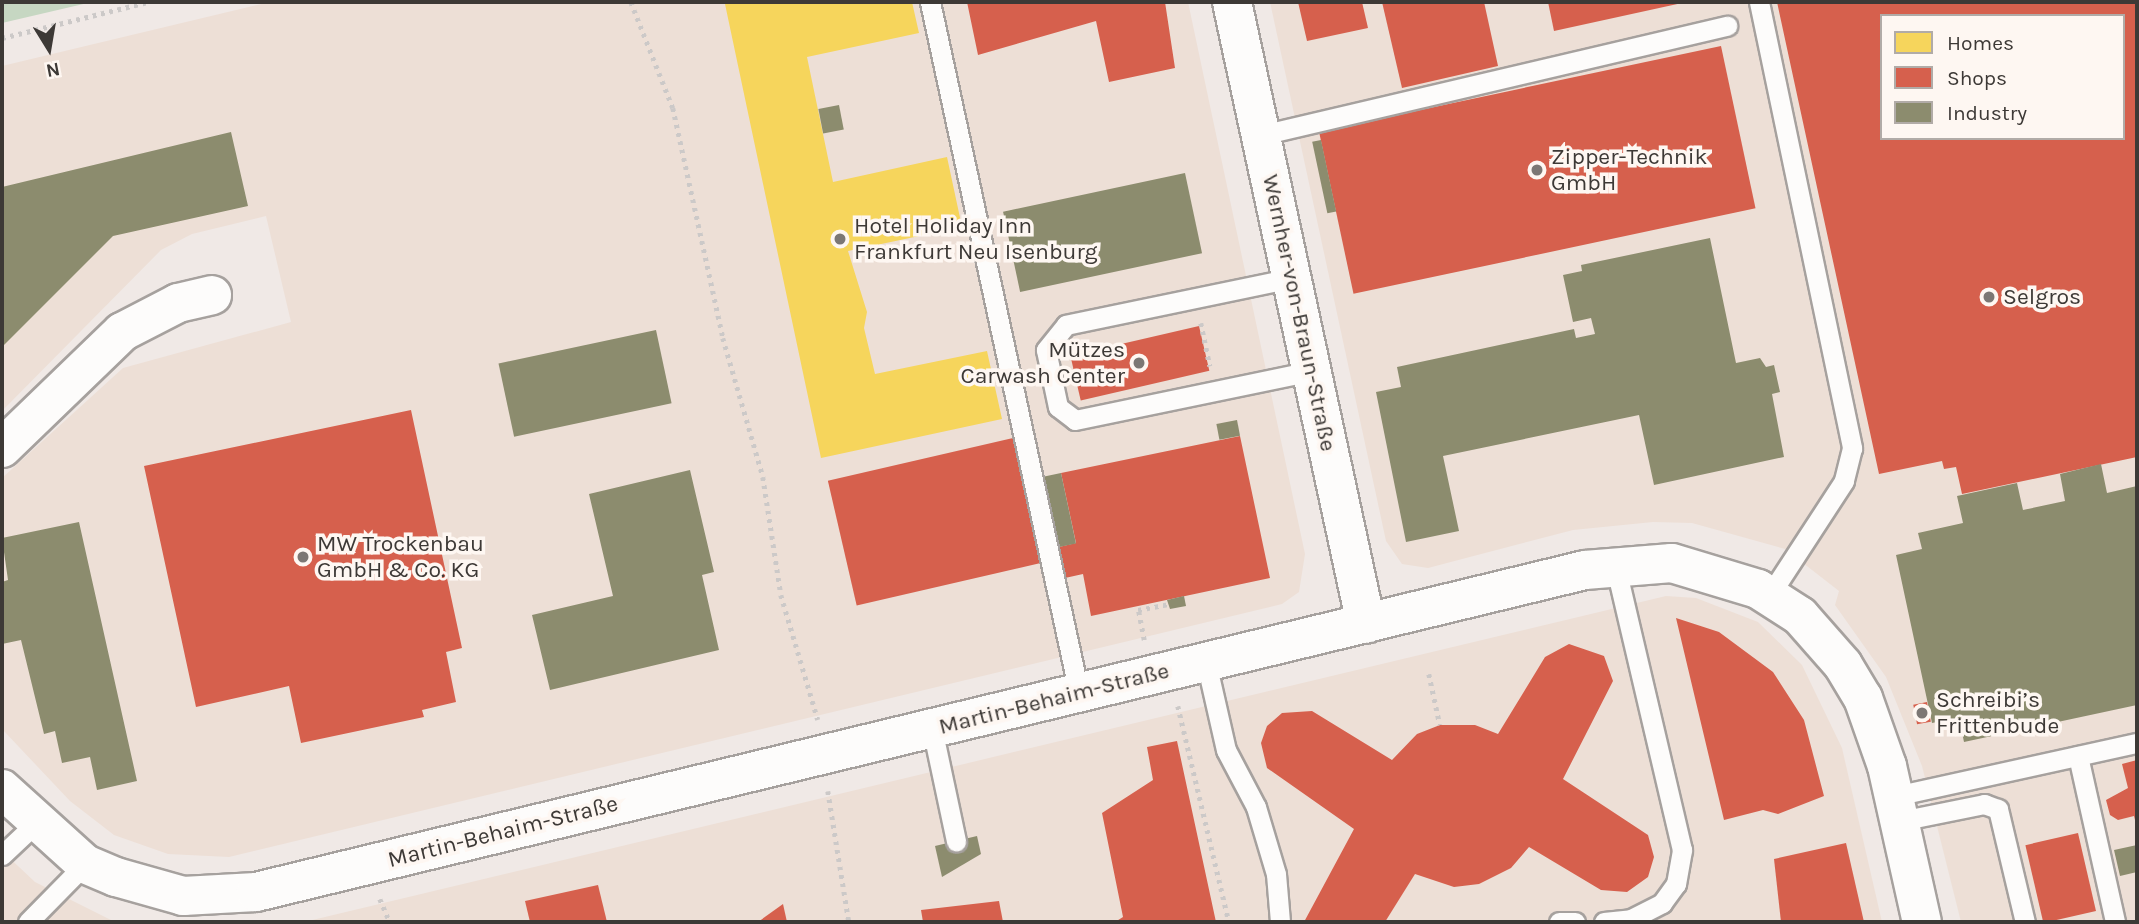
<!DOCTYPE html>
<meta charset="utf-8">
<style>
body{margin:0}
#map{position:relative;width:2139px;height:924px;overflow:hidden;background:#f0e9e6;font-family:Karla,sans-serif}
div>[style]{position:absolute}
.industrial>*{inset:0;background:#eddfd6}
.green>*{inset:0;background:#c6d7c2}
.homes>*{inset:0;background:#f6d55c}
.shops>*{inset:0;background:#d6604d;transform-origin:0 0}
.industry>*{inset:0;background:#8c8c6e;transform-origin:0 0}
.path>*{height:4.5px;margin-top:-2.25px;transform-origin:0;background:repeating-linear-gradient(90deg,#ccc9c8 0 3.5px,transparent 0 8.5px)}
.roads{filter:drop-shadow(2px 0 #a6a19e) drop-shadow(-2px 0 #a6a19e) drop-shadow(0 2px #a6a19e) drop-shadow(0 -2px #a6a19e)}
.lane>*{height:19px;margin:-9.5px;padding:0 9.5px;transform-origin:9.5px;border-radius:9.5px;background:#fdfcfb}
.street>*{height:38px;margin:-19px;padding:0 19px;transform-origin:19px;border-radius:19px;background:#fdfcfb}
.dots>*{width:19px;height:19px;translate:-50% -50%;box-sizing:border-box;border:4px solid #fef7f2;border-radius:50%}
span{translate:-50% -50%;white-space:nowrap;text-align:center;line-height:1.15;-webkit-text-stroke:7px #fef7f2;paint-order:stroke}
.poi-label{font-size:23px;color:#3d3936}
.left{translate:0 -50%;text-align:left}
.right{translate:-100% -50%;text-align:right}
.street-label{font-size:23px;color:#3d3936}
.frame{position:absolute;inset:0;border:4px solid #3d3936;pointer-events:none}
.legend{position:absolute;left:1880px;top:14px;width:245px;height:126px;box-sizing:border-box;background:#fef7f2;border:2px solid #b1aba7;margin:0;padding:9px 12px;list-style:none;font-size:21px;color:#3d3936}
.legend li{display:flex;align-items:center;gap:14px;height:35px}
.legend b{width:35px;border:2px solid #b1aba7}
.north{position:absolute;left:14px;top:14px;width:70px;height:70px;-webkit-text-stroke:5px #fef7f2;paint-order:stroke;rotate:169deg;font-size:19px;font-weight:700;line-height:28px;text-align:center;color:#3d3936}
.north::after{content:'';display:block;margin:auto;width:24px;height:32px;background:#3d3936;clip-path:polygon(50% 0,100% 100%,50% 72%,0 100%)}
</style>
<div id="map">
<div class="industrial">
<div style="clip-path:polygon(270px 2px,1188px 2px,1305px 554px,1299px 592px,1282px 604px,229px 857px,168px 854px,114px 835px,70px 801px,2px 729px,2px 478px,123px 368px,291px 322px,266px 216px,192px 234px,161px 250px,2px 411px,2px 66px)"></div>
<div style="clip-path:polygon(evenodd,1270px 2px,2137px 2px,2137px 922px,1961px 922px,1922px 766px,1886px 677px,1835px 605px,1839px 591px,1785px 549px,1692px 523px,1653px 522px,1573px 530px,1428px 568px,1402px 564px,1386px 541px,1270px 2px,1882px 16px,2123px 16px,2123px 138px,1882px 138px,1882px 16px)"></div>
<div style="clip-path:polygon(1666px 596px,1696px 598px,1758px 622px,1802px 665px,1842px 748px,1882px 922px,304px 922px)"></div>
<div style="clip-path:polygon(2px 851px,35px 882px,115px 922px,2px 922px)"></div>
</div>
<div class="green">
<div style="clip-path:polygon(2px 2px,92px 2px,2px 23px)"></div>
</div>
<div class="homes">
<div style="clip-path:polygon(912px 2px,919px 33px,807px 57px,833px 182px,947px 157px,962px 227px,848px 251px,867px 312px,864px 328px,875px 374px,987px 351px,1002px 419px,821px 458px,725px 4px)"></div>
</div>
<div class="shops">
<div style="clip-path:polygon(967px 2px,1165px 2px,1175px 68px,1109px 82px,1096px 21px,978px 55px)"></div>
<div style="clip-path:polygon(1298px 2px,1362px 2px,1368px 28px,1307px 41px)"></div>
<div style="clip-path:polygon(1382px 2px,1484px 2px,1498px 66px,1402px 88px)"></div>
<div style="clip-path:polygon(1548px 2px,1682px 2px,1682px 3px,1554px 31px)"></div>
<div style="clip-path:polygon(evenodd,1777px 2px,2137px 2px,2137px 457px,1962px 494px,1956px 467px,1944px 469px,1942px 461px,1879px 474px,1777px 2px,1882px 16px,2123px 16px,2123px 138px,1882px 138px,1882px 16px)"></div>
<div style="left:1721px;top:46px;width:166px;height:411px;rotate:78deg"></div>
<div style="left:1199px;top:326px;width:46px;height:132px;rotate:77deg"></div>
<div style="clip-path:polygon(411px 410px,462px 648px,446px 652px,456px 702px,422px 710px,424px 717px,301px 743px,289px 686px,196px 707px,144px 466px)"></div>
<div style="clip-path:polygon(1240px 436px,1270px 578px,1091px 616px,1083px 574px,1065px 578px,1059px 547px,1076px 543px,1061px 473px)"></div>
<div style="left:1013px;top:438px;width:128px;height:190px;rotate:77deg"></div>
<div style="clip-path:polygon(1676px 618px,1719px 632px,1773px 672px,1804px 720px,1824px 796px,1778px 814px,1763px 810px,1724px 820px)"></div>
<div style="clip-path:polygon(1569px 644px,1604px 656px,1613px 681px,1563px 779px,1648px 835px,1654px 857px,1648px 877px,1627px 892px,1601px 890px,1529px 847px,1511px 868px,1479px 884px,1454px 887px,1415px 874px,1385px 922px,1304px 922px,1354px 829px,1267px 768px,1261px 743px,1267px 726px,1282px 713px,1312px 711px,1392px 760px,1417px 734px,1440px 725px,1475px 725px,1498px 734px,1545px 657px)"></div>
<div style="left:1927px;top:702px;width:20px;height:14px;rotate:79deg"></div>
<div style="clip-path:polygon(1177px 741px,1216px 922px,1115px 922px,1123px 917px,1102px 813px,1153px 780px,1147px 747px)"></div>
<div style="clip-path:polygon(2137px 760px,2137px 824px,2136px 824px,2134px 816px,2118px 820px,2110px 815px,2106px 800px,2128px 788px,2122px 764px)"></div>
<div style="left:2078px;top:833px;width:80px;height:54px;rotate:77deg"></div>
<div style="clip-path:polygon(1846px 843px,1864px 922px,1781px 922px,1774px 859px)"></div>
<div style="clip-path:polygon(598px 885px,607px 922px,530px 922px,525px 901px)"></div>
<div style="clip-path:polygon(999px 901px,1003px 922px,923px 922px,921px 910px)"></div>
<div style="clip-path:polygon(783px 904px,787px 922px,758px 922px)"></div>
</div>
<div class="industry">
<div style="left:839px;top:105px;width:25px;height:21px;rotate:79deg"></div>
<div style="clip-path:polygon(231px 132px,248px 206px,113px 236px,2px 347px,2px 187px)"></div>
<div style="left:1321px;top:140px;width:73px;height:9px;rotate:78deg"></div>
<div style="left:1185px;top:173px;width:82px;height:186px;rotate:78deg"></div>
<div style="clip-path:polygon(1710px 238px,1736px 363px,1760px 358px,1766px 367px,1774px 365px,1780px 392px,1772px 394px,1784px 457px,1654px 485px,1639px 415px,1443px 456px,1459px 531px,1406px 542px,1376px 392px,1401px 387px,1397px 367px,1574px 329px,1576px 338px,1595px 334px,1591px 318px,1573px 322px,1563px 275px,1582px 271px,1581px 265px)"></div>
<div style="left:656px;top:330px;width:75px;height:161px;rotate:78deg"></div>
<div style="left:1237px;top:420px;width:16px;height:21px;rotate:79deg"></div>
<div style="clip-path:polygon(2101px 464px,2107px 493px,2137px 486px,2137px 705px,1964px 742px,1959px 718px,1932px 723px,1896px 555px,1922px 549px,1918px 533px,1963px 523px,1957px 496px,2017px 483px,2023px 510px,2065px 501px,2060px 474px)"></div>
<div style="clip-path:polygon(690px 470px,714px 572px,702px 575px,719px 650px,550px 690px,532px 615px,613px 596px,589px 494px)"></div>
<div style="left:1061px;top:473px;width:72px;height:17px;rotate:78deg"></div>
<div style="clip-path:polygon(79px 522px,137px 781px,97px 790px,90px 757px,62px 763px,55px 731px,44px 734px,21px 640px,2px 644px,2px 582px,8px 580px,2px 538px)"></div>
<div style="clip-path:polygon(1184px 596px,1186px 606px,1170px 609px,1167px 600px)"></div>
<div style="clip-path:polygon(977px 836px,981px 854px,942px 877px,935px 846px)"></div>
<div style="clip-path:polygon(2137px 845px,2137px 872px,2120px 876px,2114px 850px)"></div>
</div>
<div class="path">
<div style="left:631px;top:2px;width:114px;rotate:68.4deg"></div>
<div style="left:673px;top:108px;width:235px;rotate:77.7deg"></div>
<div style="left:723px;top:338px;width:145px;rotate:73.9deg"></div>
<div style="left:763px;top:477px;width:119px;rotate:81.3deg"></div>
<div style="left:781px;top:595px;width:130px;rotate:73.5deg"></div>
<div style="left:2px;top:38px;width:149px;rotate:-13.9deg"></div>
<div style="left:1201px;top:323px;width:44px;rotate:78.2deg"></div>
<div style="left:1144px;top:640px;width:31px;rotate:-101deg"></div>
<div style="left:1138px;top:610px;width:31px;rotate:-11deg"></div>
<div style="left:1429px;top:674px;width:52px;rotate:77.8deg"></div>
<div style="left:1178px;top:706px;width:222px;rotate:76.7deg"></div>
<div style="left:828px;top:791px;width:133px;rotate:80.9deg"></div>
<div style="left:380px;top:899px;width:25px;rotate:67deg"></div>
</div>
<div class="roads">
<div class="lane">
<div style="left:930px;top:2px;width:707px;rotate:77.83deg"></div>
<div style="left:1759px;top:2px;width:456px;rotate:78.2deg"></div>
<div style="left:1852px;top:448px;width:34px;rotate:104deg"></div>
<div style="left:1844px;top:481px;width:137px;rotate:123.1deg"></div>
<div style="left:1261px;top:135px;width:479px;rotate:-13.2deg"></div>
<div style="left:1292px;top:278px;width:231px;rotate:168.3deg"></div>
<div style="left:1066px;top:325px;width:32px;rotate:129deg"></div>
<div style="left:1046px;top:350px;width:58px;rotate:78.1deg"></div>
<div style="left:1058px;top:407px;width:21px;rotate:37deg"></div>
<div style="left:1075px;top:420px;width:241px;rotate:-11.7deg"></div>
<div style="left:1206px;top:662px;width:90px;rotate:77.2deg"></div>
<div style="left:1226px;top:750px;width:64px;rotate:62.2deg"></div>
<div style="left:1256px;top:807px;width:70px;rotate:73.4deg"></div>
<div style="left:1276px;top:874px;width:48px;rotate:85.2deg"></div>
<div style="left:932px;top:728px;width:116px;rotate:78deg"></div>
<div style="left:2078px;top:756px;width:170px;rotate:77.4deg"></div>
<div style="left:1895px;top:796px;width:248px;rotate:-12.4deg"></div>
<div style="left:1900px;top:821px;width:86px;rotate:-11.4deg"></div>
<div style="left:1984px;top:804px;width:15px;rotate:20deg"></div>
<div style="left:1998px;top:809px;width:116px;rotate:76.6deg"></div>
<div style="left:2px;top:855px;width:47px;rotate:-43.3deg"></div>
<div style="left:28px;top:922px;width:81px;rotate:-45.5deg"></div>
<div style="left:1559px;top:922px;width:16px"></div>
<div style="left:1604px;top:922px;width:27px;rotate:-6deg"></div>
<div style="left:1631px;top:919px;width:35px;rotate:-27deg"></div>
<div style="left:1662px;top:903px;width:24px;rotate:-54deg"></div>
<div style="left:1676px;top:884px;width:35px;rotate:-80deg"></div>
<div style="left:1682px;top:850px;width:293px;rotate:-103.2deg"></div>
</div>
<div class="street">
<div style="left:1232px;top:2px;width:636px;rotate:77.84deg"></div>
<div style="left:2px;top:448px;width:167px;rotate:-44deg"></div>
<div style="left:122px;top:332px;width:63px;rotate:-27.4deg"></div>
<div style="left:178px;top:303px;width:35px;rotate:-13deg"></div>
<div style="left:2px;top:789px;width:112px;rotate:42.1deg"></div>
<div style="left:85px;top:864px;width:34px;rotate:23deg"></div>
<div style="left:116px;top:877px;width:70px;rotate:15.8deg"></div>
<div style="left:183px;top:896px;width:73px;rotate:-3.1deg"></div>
<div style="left:256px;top:892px;width:1367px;rotate:-13.62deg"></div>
<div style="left:1585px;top:570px;width:87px;rotate:-4.6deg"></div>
<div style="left:1672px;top:563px;width:90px;rotate:16.8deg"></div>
<div style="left:1758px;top:589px;width:50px;rotate:32.7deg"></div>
<div style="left:1800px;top:616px;width:65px;rotate:48.7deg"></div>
<div style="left:1843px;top:665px;width:39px;rotate:59deg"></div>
<div style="left:1863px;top:698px;width:72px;rotate:70.6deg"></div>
<div style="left:1887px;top:766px;width:160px;rotate:77.4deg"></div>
</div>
</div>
<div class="dots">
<div style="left:1537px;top:170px;background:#7c7774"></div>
<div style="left:840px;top:239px;background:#7c7774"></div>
<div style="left:1989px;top:297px;background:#7c7774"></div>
<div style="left:1139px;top:363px;background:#7c7774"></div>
<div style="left:303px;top:557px;background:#7c7774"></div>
<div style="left:1922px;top:713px;background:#7c7774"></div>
</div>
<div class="poi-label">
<span class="left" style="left:1551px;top:170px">Zipper-Technik<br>GmbH</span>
<span class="left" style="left:854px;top:239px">Hotel Holiday Inn<br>Frankfurt Neu Isenburg</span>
<span class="left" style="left:2003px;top:297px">Selgros</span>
<span class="right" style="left:1125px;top:363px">Mützes<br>Carwash Center</span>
<span class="left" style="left:317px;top:557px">MW Trockenbau<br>GmbH &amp; Co. KG</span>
<span class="left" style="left:1936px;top:713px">Schreibi’s<br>Frittenbude</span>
</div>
<div class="street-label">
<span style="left:1299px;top:313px;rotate:78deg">Wernher-von-Braun-Straße</span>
<span style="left:1054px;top:699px;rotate:-14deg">Martin-Behaim-Straße</span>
<span style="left:503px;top:832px;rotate:-14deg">Martin-Behaim-Straße</span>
</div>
<div class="frame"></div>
<ul class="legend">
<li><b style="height:19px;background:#f6d55c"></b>Homes</li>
<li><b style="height:19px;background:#d6604d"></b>Shops</li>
<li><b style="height:19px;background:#8c8c6e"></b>Industry</li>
</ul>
<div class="north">N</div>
</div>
